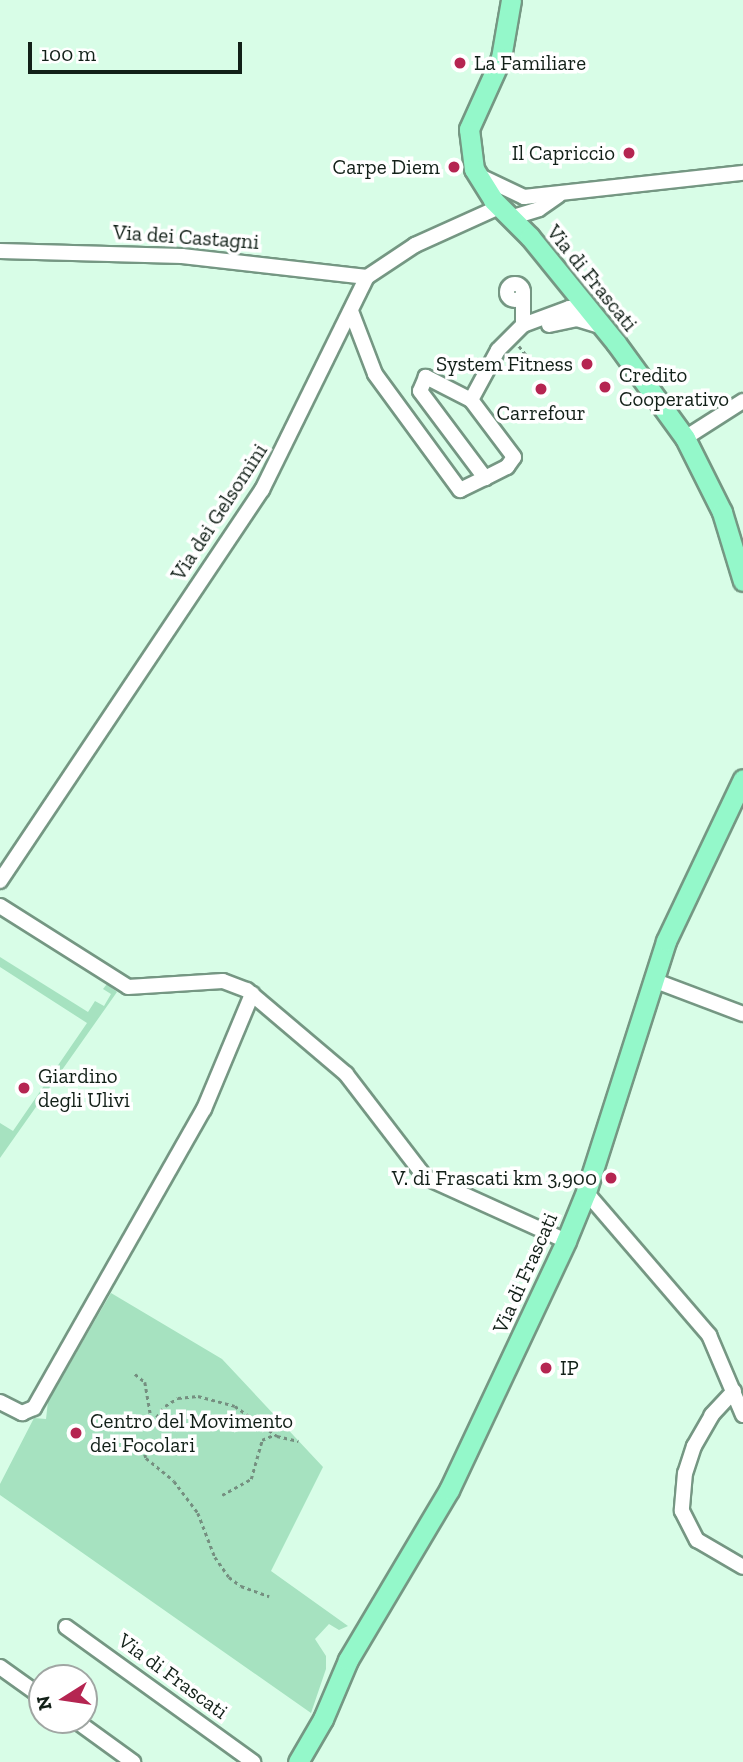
<!DOCTYPE html>
<style>
body{margin:0}
#map{position:relative;width:743px;height:1762px;overflow:hidden;background:#d8fde7;font-family:"Zilla Slab",serif}
div>[style]{position:absolute}
.green>*{inset:0;background:#a6e2c0}
.path>*{height:2.5px;margin-top:-1.25px;transform-origin:0;background:repeating-linear-gradient(90deg,#758f80 0 3.5px,transparent 0 7px)}
.roads{filter:drop-shadow(2px 0 #759783) drop-shadow(-2px 0 #759783) drop-shadow(0 2px #759783) drop-shadow(0 -2px #759783)}
.minor>*{height:14px;margin:-7px;padding:0 7px;transform-origin:7px;border-radius:7px;background:#fff}
.minor>.ring{margin:-7px;padding:0;box-sizing:content-box;background:none;border:14px solid #fff;border-radius:50%}
.major>*{height:19px;margin:-9.5px;padding:0 9.5px;transform-origin:9.5px;border-radius:9.5px;background:#94f8ca}
.dots>*{width:19px;height:19px;translate:-50% -50%;box-sizing:border-box;border:4px solid #fff;border-radius:50%}
span{translate:-50% -50%;white-space:nowrap;text-align:center;line-height:1.15;-webkit-text-stroke:7px #fff;paint-order:stroke}
.poi-label{font-size:21px;color:#122018}
.left{translate:0 -50%;text-align:left}
.right{translate:-100% -50%;text-align:right}
.street-label{font-size:21px;color:#122018}
.north{position:absolute;left:28px;top:1664px;width:70px;height:70px;box-sizing:border-box;background:#fff;border:2px solid #a0a6a3;border-radius:50%;rotate:258deg;font-size:19px;font-weight:700;line-height:28px;text-align:center;color:#122018}
.north::after{content:'';display:block;margin:auto;width:24px;height:32px;background:#b52551;clip-path:polygon(50% 0,100% 100%,50% 72%,0 100%)}
.scale{position:absolute;left:28px;top:42px;width:214px;height:32px;box-sizing:border-box;border:4px solid #122018;border-top:0;padding-left:9px;font-size:21px;line-height:24px;white-space:nowrap;color:#122018;-webkit-text-stroke:5px #fff;paint-order:stroke}
</style>
<div id="map">
<div class="green">
<div style="clip-path:polygon(0 957px,88px 1012px,95px 1001px,104px 1006px,111px 994px,103px 989px,107px 984px,117px 992px,0 1158px,0 1123px,13px 1131px,87px 1023px,0 967px)"></div>
<div style="clip-path:polygon(111px 1293px,222px 1359px,323px 1467px,271px 1571px,348px 1626px,339px 1630px,329px 1624px,315px 1639px,326px 1656px,326px 1669px,311px 1713px,0 1495px,0 1484px,34px 1418px,46px 1419px,48px 1401px)"></div>
</div>
<div class="path">
<div style="left:519px;top:346px;width:14px;rotate:51deg"></div>
<div style="left:135px;top:1374px;width:13px;rotate:39deg"></div>
<div style="left:145px;top:1382px;width:42px;rotate:80.3deg"></div>
<div style="left:152px;top:1423px;width:21px;rotate:-53deg"></div>
<div style="left:165px;top:1406px;width:15px;rotate:-32deg"></div>
<div style="left:178px;top:1398px;width:20px;rotate:-6deg"></div>
<div style="left:198px;top:1396px;width:38px;rotate:15deg"></div>
<div style="left:235px;top:1406px;width:52px;rotate:35.5deg"></div>
<div style="left:277px;top:1436px;width:22px;rotate:13deg"></div>
<div style="left:143px;top:1448px;width:10px;rotate:73deg"></div>
<div style="left:146px;top:1458px;width:36px;rotate:39deg"></div>
<div style="left:174px;top:1481px;width:40px;rotate:53deg"></div>
<div style="left:198px;top:1513px;width:47px;rotate:68.9deg"></div>
<div style="left:215px;top:1557px;width:24px;rotate:55deg"></div>
<div style="left:229px;top:1577px;width:15px;rotate:37deg"></div>
<div style="left:241px;top:1586px;width:30px;rotate:20deg"></div>
<div style="left:222px;top:1495px;width:33px;rotate:-29deg"></div>
<div style="left:251px;top:1479px;width:41px;rotate:-74.2deg"></div>
<div style="left:262px;top:1440px;width:13px;rotate:-23deg"></div>
</div>
<div class="roads">
<div class="minor">
<div style="left:480px;top:176px;width:49px;rotate:25.5deg"></div>
<div style="left:524px;top:197px;width:220px;rotate:-6.3deg"></div>
<div style="left:510px;top:218px;width:30px;rotate:-17deg"></div>
<div style="left:539px;top:209px;width:24px;rotate:-35deg"></div>
<div style="left:0;top:251px;width:182px;rotate:1.6deg"></div>
<div style="left:182px;top:256px;width:186px;rotate:6.5deg"></div>
<div class="ring" style="left:507px;top:284px;width:2px;height:2px"></div>
<div style="left:523px;top:292px;width:33px;rotate:90deg"></div>
<div style="left:351px;top:311px;width:67px;rotate:69.1deg"></div>
<div style="left:375px;top:374px;width:144px;rotate:53.8deg"></div>
<div style="left:460px;top:490px;width:28px;rotate:-26deg"></div>
<div style="left:485px;top:478px;width:25px;rotate:-27deg"></div>
<div style="left:507px;top:467px;width:12px;rotate:-55deg"></div>
<div style="left:514px;top:457px;width:71px;rotate:-127deg"></div>
<div style="left:471px;top:400px;width:51px;rotate:-152.9deg"></div>
<div style="left:426px;top:377px;width:15px;rotate:113deg"></div>
<div style="left:420px;top:391px;width:109px;rotate:53.2deg"></div>
<div style="left:549px;top:325px;width:29px;rotate:-12deg"></div>
<div style="left:577px;top:319px;width:24px;rotate:17deg"></div>
<div style="left:471px;top:400px;width:57px;rotate:-61.6deg"></div>
<div style="left:498px;top:350px;width:35px;rotate:-45deg"></div>
<div style="left:523px;top:325px;width:49px;rotate:-20.3deg"></div>
<div style="left:569px;top:308px;width:19px"></div>
<div style="left:685px;top:438px;width:69px;rotate:-32.5deg"></div>
<div style="left:0;top:881px;width:471px;rotate:-56.2deg"></div>
<div style="left:262px;top:490px;width:237px;rotate:-63.8deg"></div>
<div style="left:367px;top:277px;width:58px;rotate:-33.7deg"></div>
<div style="left:415px;top:245px;width:92px;rotate:-24.3deg"></div>
<div style="left:0;top:906px;width:151px;rotate:32.3deg"></div>
<div style="left:128px;top:987px;width:95px;rotate:-3.6deg"></div>
<div style="left:223px;top:981px;width:26px;rotate:21deg"></div>
<div style="left:247px;top:990px;width:130px;rotate:40.3deg"></div>
<div style="left:346px;top:1074px;width:130px;rotate:52.5deg"></div>
<div style="left:425px;top:1177px;width:155px;rotate:24.4deg"></div>
<div style="left:653px;top:980px;width:96px;rotate:20.7deg"></div>
<div style="left:586px;top:1192px;width:189px;rotate:49.3deg"></div>
<div style="left:709px;top:1335px;width:87px;rotate:67deg"></div>
<div style="left:734px;top:1391px;width:33px;rotate:133deg"></div>
<div style="left:712px;top:1415px;width:36px;rotate:120deg"></div>
<div style="left:694px;top:1446px;width:28px;rotate:108deg"></div>
<div style="left:685px;top:1473px;width:38px;rotate:95deg"></div>
<div style="left:682px;top:1511px;width:33px;rotate:63deg"></div>
<div style="left:697px;top:1540px;width:53px;rotate:30.4deg"></div>
<div style="left:0;top:1402px;width:25px;rotate:27deg"></div>
<div style="left:22px;top:1413px;width:13px;rotate:-23deg"></div>
<div style="left:34px;top:1408px;width:344px;rotate:-60.4deg"></div>
<div style="left:204px;top:1109px;width:125px;rotate:-67.3deg"></div>
<div style="left:66px;top:1627px;width:231px;rotate:35.8deg"></div>
<div style="left:0;top:1667px;width:52px;rotate:35.5deg"></div>
<div style="left:75px;top:1720px;width:72px;rotate:35.9deg"></div>
</div>
<div class="major">
<div style="left:511px;top:0;width:59px;rotate:99.8deg"></div>
<div style="left:501px;top:58px;width:78px;rotate:114.3deg"></div>
<div style="left:469px;top:129px;width:40px;rotate:82.9deg"></div>
<div style="left:474px;top:169px;width:36px;rotate:58deg"></div>
<div style="left:493px;top:200px;width:52px;rotate:45deg"></div>
<div style="left:530px;top:237px;width:136px;rotate:50.9deg"></div>
<div style="left:616px;top:343px;width:117px;rotate:54deg"></div>
<div style="left:685px;top:438px;width:83px;rotate:63.4deg"></div>
<div style="left:722px;top:512px;width:72px;rotate:73.1deg"></div>
<div style="left:298px;top:1762px;width:50px;rotate:-59.8deg"></div>
<div style="left:323px;top:1719px;width:64px;rotate:-67deg"></div>
<div style="left:348px;top:1660px;width:198px;rotate:-59.3deg"></div>
<div style="left:449px;top:1490px;width:275px;rotate:-64.8deg"></div>
<div style="left:566px;top:1241px;width:53px;rotate:-67.8deg"></div>
<div style="left:586px;top:1192px;width:263px;rotate:-72.3deg"></div>
<div style="left:666px;top:941px;width:179px;rotate:-64.6deg"></div>
</div>
</div>
<div class="dots">
<div style="left:460px;top:63px;background:#b52551"></div>
<div style="left:629px;top:153px;background:#b52551"></div>
<div style="left:454px;top:167px;background:#b52551"></div>
<div style="left:587px;top:364px;background:#b52551"></div>
<div style="left:605px;top:387px;background:#b52551"></div>
<div style="left:541px;top:389px;background:#b52551"></div>
<div style="left:24px;top:1088px;background:#b52551"></div>
<div style="left:611px;top:1178px;background:#b52551"></div>
<div style="left:546px;top:1368px;background:#b52551"></div>
<div style="left:76px;top:1433px;background:#b52551"></div>
</div>
<div class="poi-label">
<span class="left" style="left:474px;top:63px">La Familiare</span>
<span class="right" style="left:615px;top:153px">Il Capriccio</span>
<span class="right" style="left:440px;top:167px">Carpe Diem</span>
<span class="right" style="left:573px;top:364px">System Fitness</span>
<span class="left" style="left:619px;top:387px">Credito<br>Cooperativo</span>
<span style="left:541px;top:413px">Carrefour</span>
<span class="left" style="left:38px;top:1088px">Giardino<br>degli Ulivi</span>
<span class="right" style="left:597px;top:1178px">V. di Frascati km 3,900</span>
<span class="left" style="left:560px;top:1368px">IP</span>
<span class="left" style="left:90px;top:1433px">Centro del Movimento<br>dei Focolari</span>
</div>
<div class="street-label">
<span style="left:186px;top:237px;rotate:4deg">Via dei Castagni</span>
<span style="left:592px;top:278px;rotate:51deg">Via di Frascati</span>
<span style="left:219px;top:512px;rotate:-57deg">Via dei Gelsomini</span>
<span style="left:525px;top:1273px;rotate:-66deg">Via di Frascati</span>
<span style="left:173px;top:1676px;rotate:36deg">Via di Frascati</span>
</div>
<div class="north">N</div>
<div class="scale">100 m</div>
</div>
